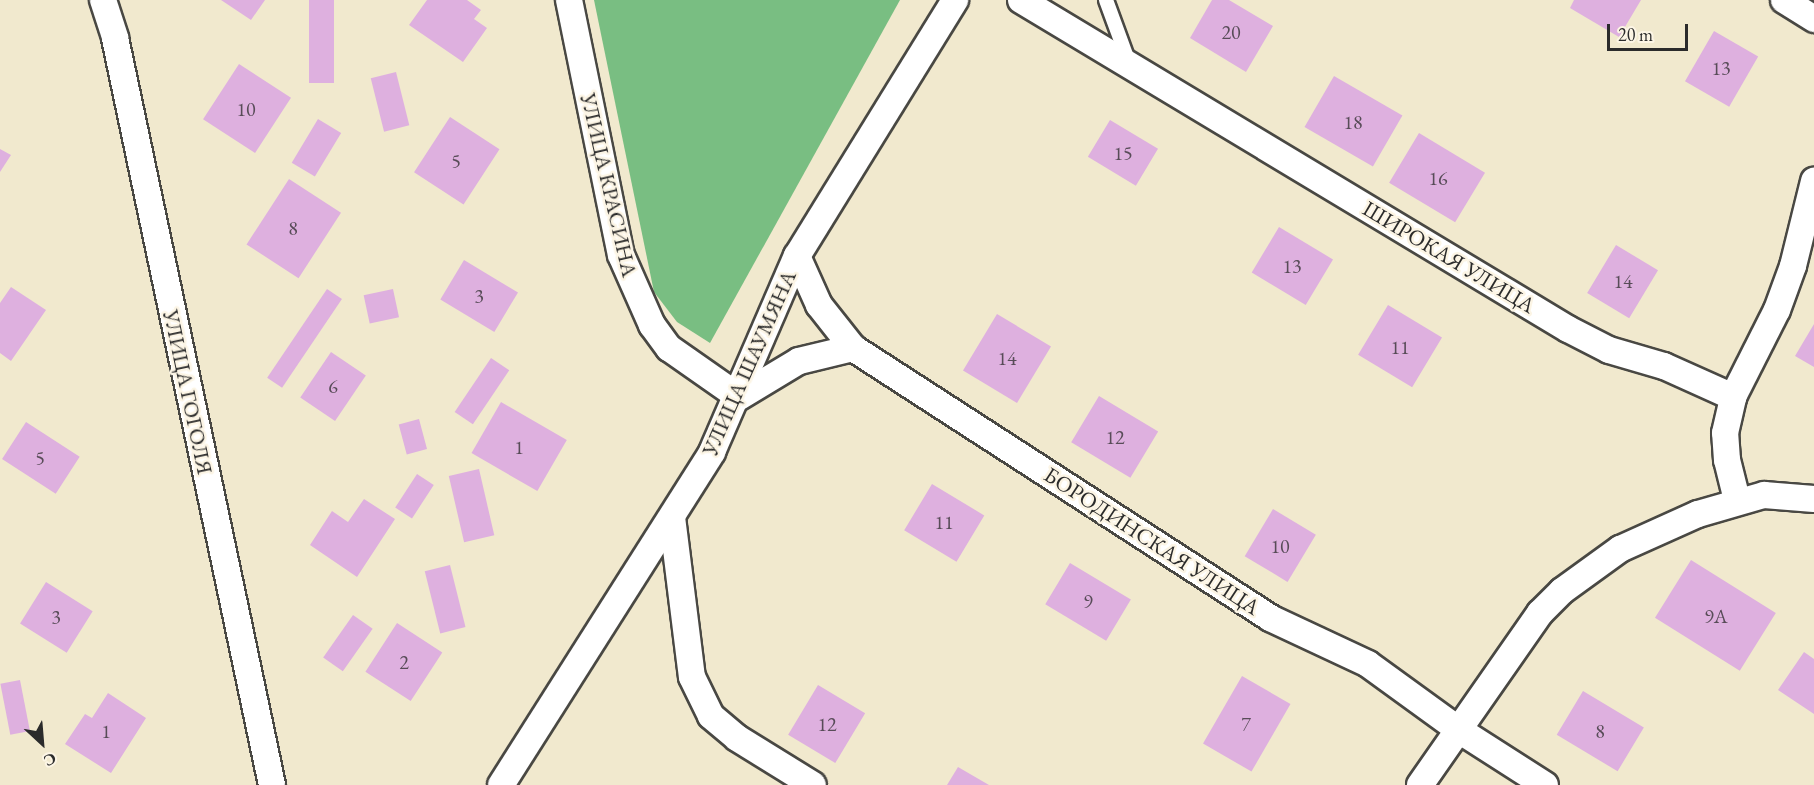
<!DOCTYPE html>
<meta charset="utf-8">
<style>
body{margin:0}
#map{position:relative;width:1814px;height:785px;overflow:hidden;background:#f1e9ce;font-family:"EB Garamond",serif}
div>[style]{position:absolute}
.forest>*{inset:0;background:#79be82}
.building>*{inset:0;background:#deb0df;transform-origin:0 0}
.roads{filter:drop-shadow(2px 0 #494843) drop-shadow(-2px 0 #494843) drop-shadow(0 2px #494843) drop-shadow(0 -2px #494843)}
.lane>*{height:14px;margin:-7px;padding:0 7px;transform-origin:7px;border-radius:7px;background:#fff}
.street>*{height:26px;margin:-13px;padding:0 13px;transform-origin:13px;border-radius:13px;background:#fff}
span{translate:-50% -50%;white-space:nowrap;text-align:center;line-height:1.15;-webkit-text-stroke:5px #fcf5e5;paint-order:stroke}
.number-label{font-size:20px;color:#584c58}
.number-label span{-webkit-text-stroke-width:0}
.street-label{font-size:22px;color:#2b2b2b}
.north{position:absolute;left:12px;top:713px;width:60px;height:60px;-webkit-text-stroke:4px #fcf5e5;paint-order:stroke;rotate:154deg;font-size:16px;font-weight:700;line-height:24px;text-align:center;color:#2b2b2b}
.north::after{content:'';display:block;margin:auto;width:21px;height:27px;background:#2b2b2b;clip-path:polygon(50% 0,100% 100%,50% 72%,0 100%)}
.scale{position:absolute;left:1607px;top:24px;width:81px;height:27px;box-sizing:border-box;border:3px solid #2b2b2b;border-top:0;padding-left:8px;font-size:18px;line-height:21px;white-space:nowrap;color:#2b2b2b;-webkit-text-stroke:4px #fcf5e5;paint-order:stroke}
</style>
<div id="map">
<div class="forest">
<div style="clip-path:polygon(594px 0,900px 0,710px 343px,677px 322px,654px 292px)"></div>
</div>
<div class="building">
<div style="clip-path:polygon(221px 0,265px 0,251px 20px)"></div>
<div style="left:309px;top:0;width:25px;height:83px"></div>
<div style="clip-path:polygon(427px 0,467px 0,481px 10px,474px 19px,487px 28px,463px 62px,409px 25px)"></div>
<div style="clip-path:polygon(1212px 0,1229px 0,1273px 26px,1246px 72px,1190px 38px)"></div>
<div style="clip-path:polygon(1574px 0,1641px 0,1619px 37px,1570px 8px)"></div>
<div style="left:1714px;top:31px;width:51px;height:58px;rotate:30deg"></div>
<div style="left:239px;top:64px;width:62px;height:66px;rotate:33deg"></div>
<div style="left:396px;top:72px;width:55px;height:26px;rotate:76deg"></div>
<div style="left:1334px;top:76px;width:79px;height:59px;rotate:30deg"></div>
<div style="left:450px;top:117px;width:59px;height:66px;rotate:33deg"></div>
<div style="left:318px;top:119px;width:27px;height:51px;rotate:31deg"></div>
<div style="left:1110px;top:120px;width:56px;height:43px;rotate:31deg"></div>
<div style="left:1419px;top:133px;width:77px;height:58px;rotate:31deg"></div>
<div style="clip-path:polygon(0 149px,11px 155px,0 172px)"></div>
<div style="left:289px;top:179px;width:62px;height:78px;rotate:33deg"></div>
<div style="left:1279px;top:227px;width:63px;height:53px;rotate:31deg"></div>
<div style="left:1616px;top:245px;width:49px;height:56px;rotate:31deg"></div>
<div style="left:464px;top:260px;width:63px;height:46px;rotate:31deg"></div>
<div style="clip-path:polygon(11px 287px,46px 310px,11px 361px,0 353px,0 303px)"></div>
<div style="left:327px;top:289px;width:18px;height:107px;rotate:34deg"></div>
<div style="left:393px;top:289px;width:29px;height:30px;rotate:78deg"></div>
<div style="left:1388px;top:305px;width:63px;height:58px;rotate:31deg"></div>
<div style="left:997px;top:314px;width:63px;height:66px;rotate:31deg"></div>
<div style="clip-path:polygon(1814px 324px,1814px 367px,1795px 356px)"></div>
<div style="left:331px;top:352px;width:42px;height:55px;rotate:34deg"></div>
<div style="left:491px;top:358px;width:22px;height:65px;rotate:34deg"></div>
<div style="left:1099px;top:396px;width:69px;height:54px;rotate:31deg"></div>
<div style="left:501px;top:402px;width:76px;height:59px;rotate:30deg"></div>
<div style="left:419px;top:419px;width:31px;height:21px;rotate:75deg"></div>
<div style="left:26px;top:422px;width:64px;height:44px;rotate:33deg"></div>
<div style="left:479px;top:469px;width:68px;height:31px;rotate:77deg"></div>
<div style="left:417px;top:474px;width:20px;height:40px;rotate:33deg"></div>
<div style="left:932px;top:484px;width:61px;height:54px;rotate:31deg"></div>
<div style="clip-path:polygon(364px 499px,395px 519px,357px 577px,310px 545px,332px 511px,348px 522px)"></div>
<div style="left:1273px;top:509px;width:50px;height:55px;rotate:31deg"></div>
<div style="left:1691px;top:560px;width:100px;height:68px;rotate:32deg"></div>
<div style="left:1070px;top:563px;width:71px;height:48px;rotate:31deg"></div>
<div style="left:450px;top:565px;width:64px;height:26px;rotate:76deg"></div>
<div style="left:46px;top:582px;width:55px;height:49px;rotate:32deg"></div>
<div style="left:353px;top:615px;width:24px;height:52px;rotate:35deg"></div>
<div style="left:397px;top:623px;width:54px;height:58px;rotate:33deg"></div>
<div style="clip-path:polygon(1804px 652px,1814px 659px,1814px 714px,1778px 690px)"></div>
<div style="left:1242px;top:676px;width:56px;height:78px;rotate:30deg"></div>
<div style="left:20px;top:680px;width:52px;height:20px;rotate:79deg"></div>
<div style="left:818px;top:685px;width:55px;height:58px;rotate:31deg"></div>
<div style="left:1583px;top:691px;width:71px;height:51px;rotate:31deg"></div>
<div style="clip-path:polygon(108px 693px,146px 718px,111px 773px,65px 744px,85px 714px,92px 718px)"></div>
<div style="clip-path:polygon(958px 767px,989px 785px,947px 785px)"></div>
</div>
<div class="roads">
<div class="lane">
<div style="left:1106px;top:0;width:67px;rotate:69.9deg"></div>
</div>
<div class="street">
<div style="left:103px;top:0;width:40px;rotate:72deg"></div>
<div style="left:115px;top:38px;width:763px;rotate:78.13deg"></div>
<div style="left:569px;top:0;width:260px;rotate:78.5deg"></div>
<div style="left:621px;top:255px;width:77px;rotate:66.1deg"></div>
<div style="left:652px;top:325px;width:29px;rotate:54deg"></div>
<div style="left:669px;top:348px;width:85px;rotate:35deg"></div>
<div style="left:739px;top:397px;width:70px;rotate:-31deg"></div>
<div style="left:799px;top:361px;width:56px;rotate:-13.5deg"></div>
<div style="left:1021px;top:0;width:638px;rotate:31.03deg"></div>
<div style="left:1568px;top:329px;width:46px;rotate:27.1deg"></div>
<div style="left:1609px;top:350px;width:57px;rotate:16.2deg"></div>
<div style="left:1664px;top:366px;width:76px;rotate:24.2deg"></div>
<div style="left:1784px;top:0;width:36px;rotate:32deg"></div>
<div style="left:797px;top:256px;width:54px;rotate:65.8deg"></div>
<div style="left:819px;top:305px;width:55px;rotate:51.7deg"></div>
<div style="left:853px;top:348px;width:497px;rotate:32.9deg"></div>
<div style="left:1270px;top:618px;width:108px;rotate:25.1deg"></div>
<div style="left:1368px;top:664px;width:112px;rotate:36deg"></div>
<div style="left:1459px;top:730px;width:102px;rotate:32.6deg"></div>
<div style="left:1737px;top:500px;width:41px;rotate:-104deg"></div>
<div style="left:1727px;top:460px;width:27px;rotate:-94deg"></div>
<div style="left:1725px;top:433px;width:37px;rotate:-77deg"></div>
<div style="left:1733px;top:397px;width:97px;rotate:-63.2deg"></div>
<div style="left:1777px;top:310px;width:47px;rotate:-70deg"></div>
<div style="left:1793px;top:266px;width:88px;rotate:-76.1deg"></div>
<div style="left:672px;top:517px;width:161px;rotate:82.9deg"></div>
<div style="left:692px;top:677px;width:43px;rotate:64deg"></div>
<div style="left:711px;top:716px;width:34px;rotate:40deg"></div>
<div style="left:737px;top:738px;width:89px;rotate:31.7deg"></div>
<div style="left:501px;top:785px;width:394px;rotate:-57.6deg"></div>
<div style="left:712px;top:452px;width:214px;rotate:-66.6deg"></div>
<div style="left:797px;top:256px;width:301px;rotate:-58.3deg"></div>
<div style="left:1420px;top:785px;width:210px;rotate:-55.1deg"></div>
<div style="left:1540px;top:613px;width:31px;rotate:-45deg"></div>
<div style="left:1562px;top:591px;width:72px;rotate:-35.9deg"></div>
<div style="left:1620px;top:549px;width:85px;rotate:-24.2deg"></div>
<div style="left:1698px;top:514px;width:69px;rotate:-16.1deg"></div>
<div style="left:1764px;top:495px;width:50px;rotate:4.6deg"></div>
</div>
</div>
<div class="number-label">
<span style="left:1231px;top:32px">20</span>
<span style="left:1721px;top:68px">13</span>
<span style="left:246px;top:109px">10</span>
<span style="left:1353px;top:122px">18</span>
<span style="left:1123px;top:153px">15</span>
<span style="left:456px;top:161px">5</span>
<span style="left:1438px;top:178px">16</span>
<span style="left:293px;top:228px">8</span>
<span style="left:1292px;top:266px">13</span>
<span style="left:1623px;top:281px">14</span>
<span style="left:479px;top:296px">3</span>
<span style="left:1400px;top:347px">11</span>
<span style="left:1007px;top:358px">14</span>
<span style="left:333px;top:386px">6</span>
<span style="left:1115px;top:437px">12</span>
<span style="left:519px;top:447px">1</span>
<span style="left:40px;top:458px">5</span>
<span style="left:944px;top:522px">11</span>
<span style="left:1280px;top:546px">10</span>
<span style="left:1088px;top:601px">9</span>
<span style="left:1716px;top:616px">9А</span>
<span style="left:56px;top:617px">3</span>
<span style="left:404px;top:662px">2</span>
<span style="left:827px;top:724px">12</span>
<span style="left:1246px;top:724px">7</span>
<span style="left:106px;top:731px">1</span>
<span style="left:1600px;top:731px">8</span>
</div>
<div class="street-label">
<span style="left:609px;top:185px;rotate:77deg">УЛИЦА КРАСИНА</span>
<span style="left:1449px;top:257px;rotate:31deg">ШИРОКАЯ УЛИЦА</span>
<span style="left:749px;top:363px;rotate:-66deg">УЛИЦА ШАУМЯНА</span>
<span style="left:188px;top:392px;rotate:78deg">УЛИЦА ГОГОЛЯ</span>
<span style="left:1152px;top:541px;rotate:33deg">БОРОДИНСКАЯ УЛИЦА</span>
</div>
<div class="north">С</div>
<div class="scale">20 m</div>
</div>
